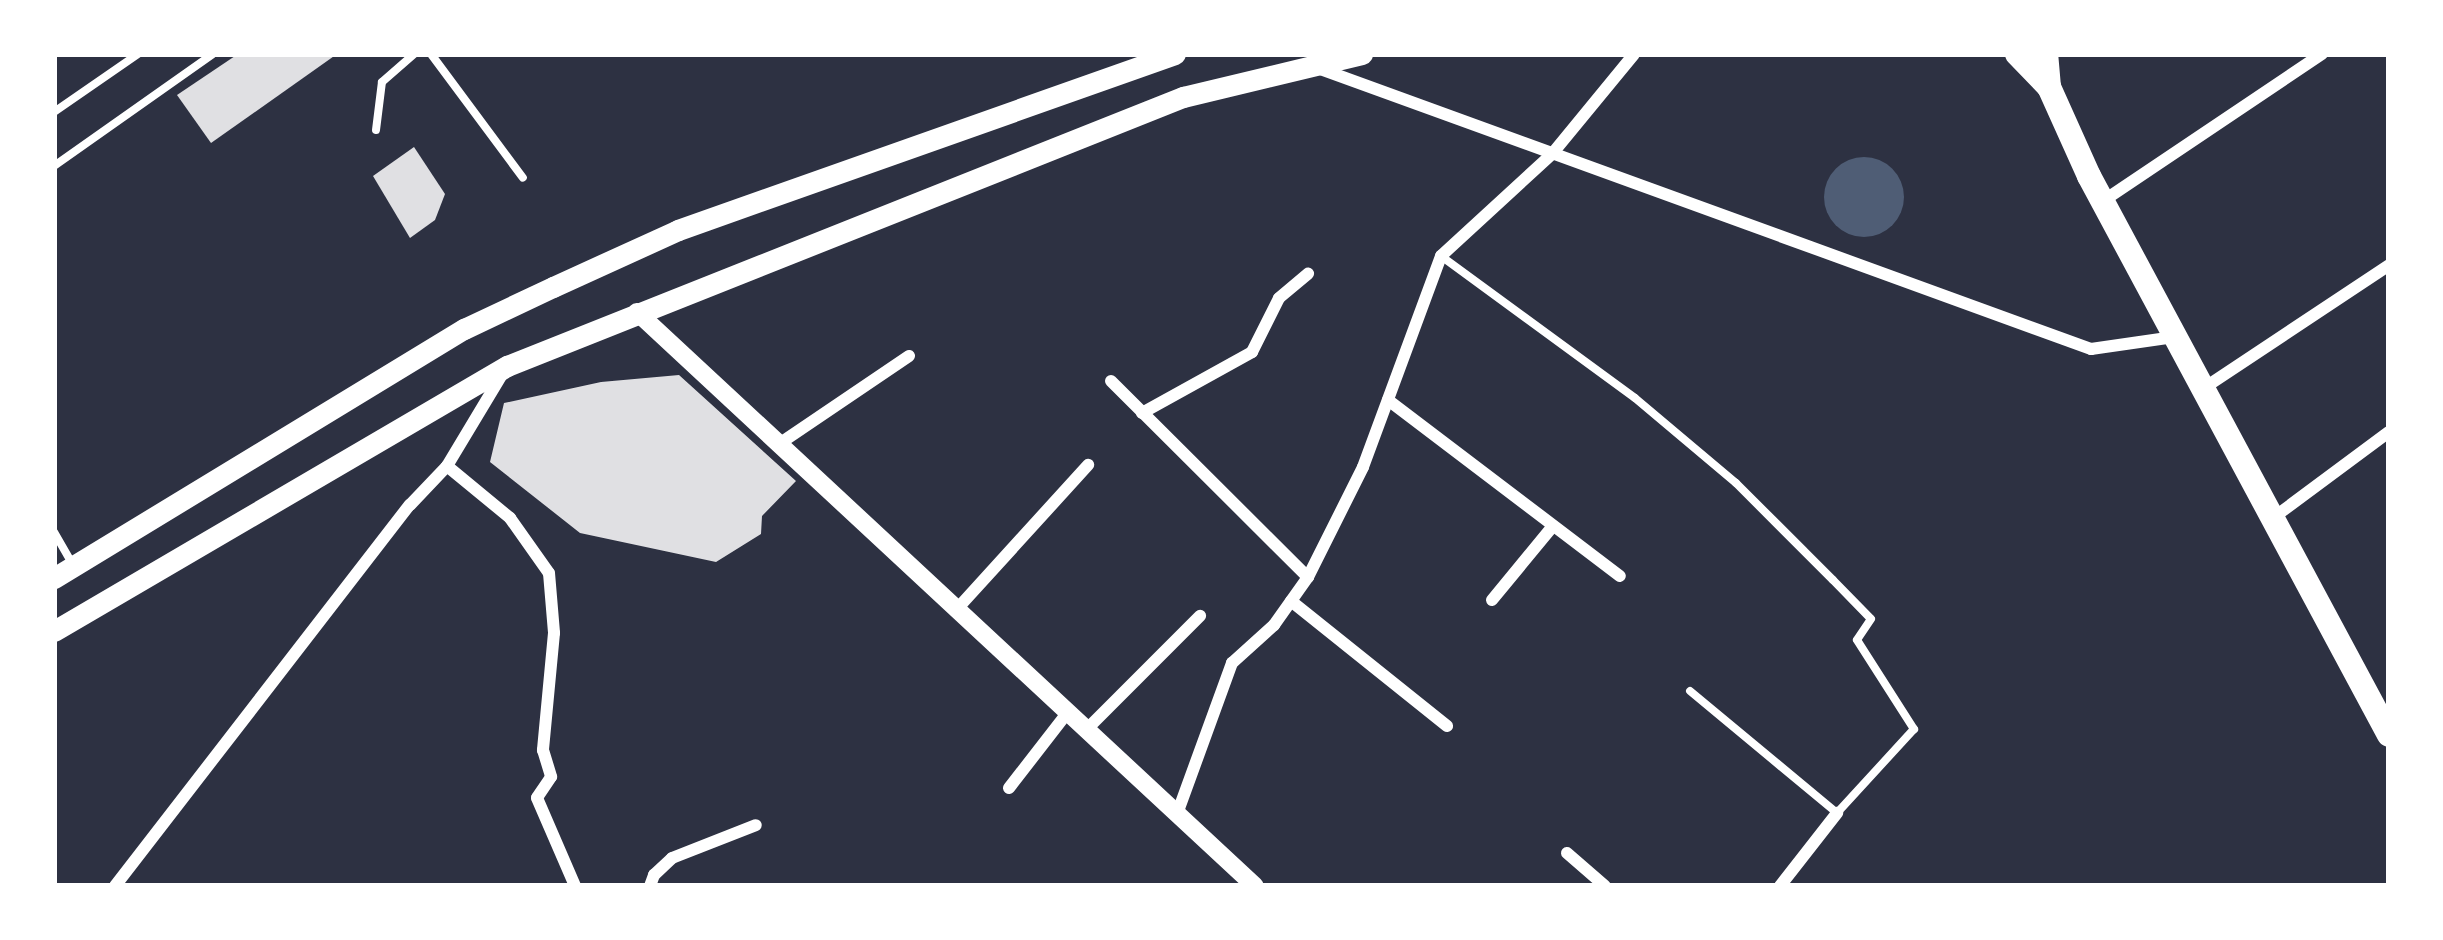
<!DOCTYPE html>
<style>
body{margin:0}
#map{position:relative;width:2443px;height:940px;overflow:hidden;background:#2d3142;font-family:Poppins,sans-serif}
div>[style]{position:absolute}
.water>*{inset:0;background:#4f5d75}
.round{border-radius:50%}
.building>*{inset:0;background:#e0e0e3}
.service>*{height:8px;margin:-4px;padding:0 4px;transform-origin:4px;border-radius:4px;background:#fff}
.minor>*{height:12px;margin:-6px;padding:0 6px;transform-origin:6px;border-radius:6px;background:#fff}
.tertiary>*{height:18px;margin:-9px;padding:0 9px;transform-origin:9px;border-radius:9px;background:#fff}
.secondary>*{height:21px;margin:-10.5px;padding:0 10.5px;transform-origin:10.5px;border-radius:10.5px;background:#fff}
.primary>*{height:24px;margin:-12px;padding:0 12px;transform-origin:12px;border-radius:12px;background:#fff}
span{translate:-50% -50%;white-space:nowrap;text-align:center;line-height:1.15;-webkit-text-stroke:9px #fff;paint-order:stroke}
.frame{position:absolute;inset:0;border:57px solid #fff;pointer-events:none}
</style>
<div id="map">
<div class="water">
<div class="round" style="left:1824px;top:157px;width:80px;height:80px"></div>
</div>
<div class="building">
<div style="clip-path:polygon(238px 54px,337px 54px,211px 143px,177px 95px)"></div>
<div style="clip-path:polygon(414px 147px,445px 194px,435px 220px,410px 238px,373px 176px)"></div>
<div style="clip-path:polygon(679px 375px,796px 481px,762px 516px,761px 534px,716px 562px,580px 533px,490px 462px,504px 403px,601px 382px)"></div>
</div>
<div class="service">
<div style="left:431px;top:54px;width:154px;rotate:53.4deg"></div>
<div style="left:54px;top:112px;width:102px;rotate:-34.6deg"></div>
<div style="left:376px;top:130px;width:48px;rotate:-82.9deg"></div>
<div style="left:382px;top:82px;width:43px;rotate:-41.2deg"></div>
<div style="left:54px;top:166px;width:194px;rotate:-35.2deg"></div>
<div style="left:1441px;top:256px;width:240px;rotate:36.2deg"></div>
<div style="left:1635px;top:398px;width:132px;rotate:40.1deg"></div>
<div style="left:1736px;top:483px;width:137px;rotate:45deg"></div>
<div style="left:1833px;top:580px;width:54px;rotate:45.7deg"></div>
<div style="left:1871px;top:619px;width:25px;rotate:124deg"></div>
<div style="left:1857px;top:640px;width:106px;rotate:57.4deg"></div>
<div style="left:1914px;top:729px;width:114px;rotate:132.5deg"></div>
<div style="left:1837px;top:813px;width:191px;rotate:-140.3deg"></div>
<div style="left:54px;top:532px;width:38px;rotate:60deg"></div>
</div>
<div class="minor">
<div style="left:1315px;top:67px;width:826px;rotate:19.97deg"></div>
<div style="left:2091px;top:349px;width:84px;rotate:-8.2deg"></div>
<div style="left:2103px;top:201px;width:264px;rotate:-33.9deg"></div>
<div style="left:1111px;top:381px;width:278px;rotate:44.9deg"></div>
<div style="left:2204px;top:388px;width:222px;rotate:-33.6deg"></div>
<div style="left:1388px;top:400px;width:291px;rotate:37.2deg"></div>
<div style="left:1142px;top:413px;width:126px;rotate:-29deg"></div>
<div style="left:1252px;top:352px;width:60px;rotate:-63.4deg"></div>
<div style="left:1279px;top:298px;width:38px;rotate:-40deg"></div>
<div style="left:779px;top:444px;width:157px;rotate:-34.1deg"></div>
<div style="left:447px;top:466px;width:82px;rotate:39.5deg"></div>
<div style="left:510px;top:518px;width:67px;rotate:54.7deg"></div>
<div style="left:549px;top:573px;width:60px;rotate:85.2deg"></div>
<div style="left:554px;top:633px;width:118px;rotate:95.4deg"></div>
<div style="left:543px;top:750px;width:28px;rotate:73deg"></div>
<div style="left:551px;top:777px;width:25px;rotate:124deg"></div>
<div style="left:537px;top:798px;width:96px;rotate:66.6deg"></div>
<div style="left:2273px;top:518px;width:144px;rotate:-36.6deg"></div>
<div style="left:1492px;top:600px;width:96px;rotate:-50.5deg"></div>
<div style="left:1291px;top:601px;width:200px;rotate:38.7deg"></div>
<div style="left:957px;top:609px;width:195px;rotate:-47.7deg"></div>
<div style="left:1087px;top:729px;width:160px;rotate:-45deg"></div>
<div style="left:1009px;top:788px;width:96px;rotate:-52.2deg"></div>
<div style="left:1177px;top:814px;width:161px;rotate:-70deg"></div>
<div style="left:1232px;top:663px;width:57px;rotate:-42.1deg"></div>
<div style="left:1274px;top:625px;width:59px;rotate:-54.7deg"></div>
<div style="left:1308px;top:577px;width:123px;rotate:-63.4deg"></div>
<div style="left:1363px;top:467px;width:225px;rotate:-69.7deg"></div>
<div style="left:1441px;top:256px;width:151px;rotate:-42.6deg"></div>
<div style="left:1552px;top:154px;width:129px;rotate:-50.6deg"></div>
<div style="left:1567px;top:853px;width:50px;rotate:41deg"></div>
<div style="left:115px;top:886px;width:482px;rotate:-52.3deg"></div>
<div style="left:410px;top:505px;width:54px;rotate:-46.5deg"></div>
<div style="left:447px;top:466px;width:111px;rotate:-59deg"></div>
<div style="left:650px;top:886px;width:12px;rotate:-70deg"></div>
<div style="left:654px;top:875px;width:25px;rotate:-43deg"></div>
<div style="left:672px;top:858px;width:90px;rotate:-21.4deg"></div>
<div style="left:1780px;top:886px;width:93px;rotate:-52deg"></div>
</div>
<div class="tertiary">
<div style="left:637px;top:312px;width:843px;rotate:42.89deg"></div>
</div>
<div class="secondary">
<div style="left:54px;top:578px;width:480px;rotate:-31.3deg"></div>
<div style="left:464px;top:329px;width:98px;rotate:-25.3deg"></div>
<div style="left:553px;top:287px;width:137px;rotate:-24.5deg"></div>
<div style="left:678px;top:230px;width:527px;rotate:-19.5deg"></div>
<div style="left:54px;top:631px;width:525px;rotate:-30.33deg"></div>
<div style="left:507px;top:366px;width:728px;rotate:-21.7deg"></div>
<div style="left:1183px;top:97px;width:184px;rotate:-13.5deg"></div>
</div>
<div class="primary">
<div style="left:2017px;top:54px;width:46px;rotate:45.9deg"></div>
<div style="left:2049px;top:87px;width:33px;rotate:-95deg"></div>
<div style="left:2049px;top:87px;width:98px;rotate:65.8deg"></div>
<div style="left:2089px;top:176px;width:634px;rotate:61.78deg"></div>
</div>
<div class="frame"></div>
</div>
